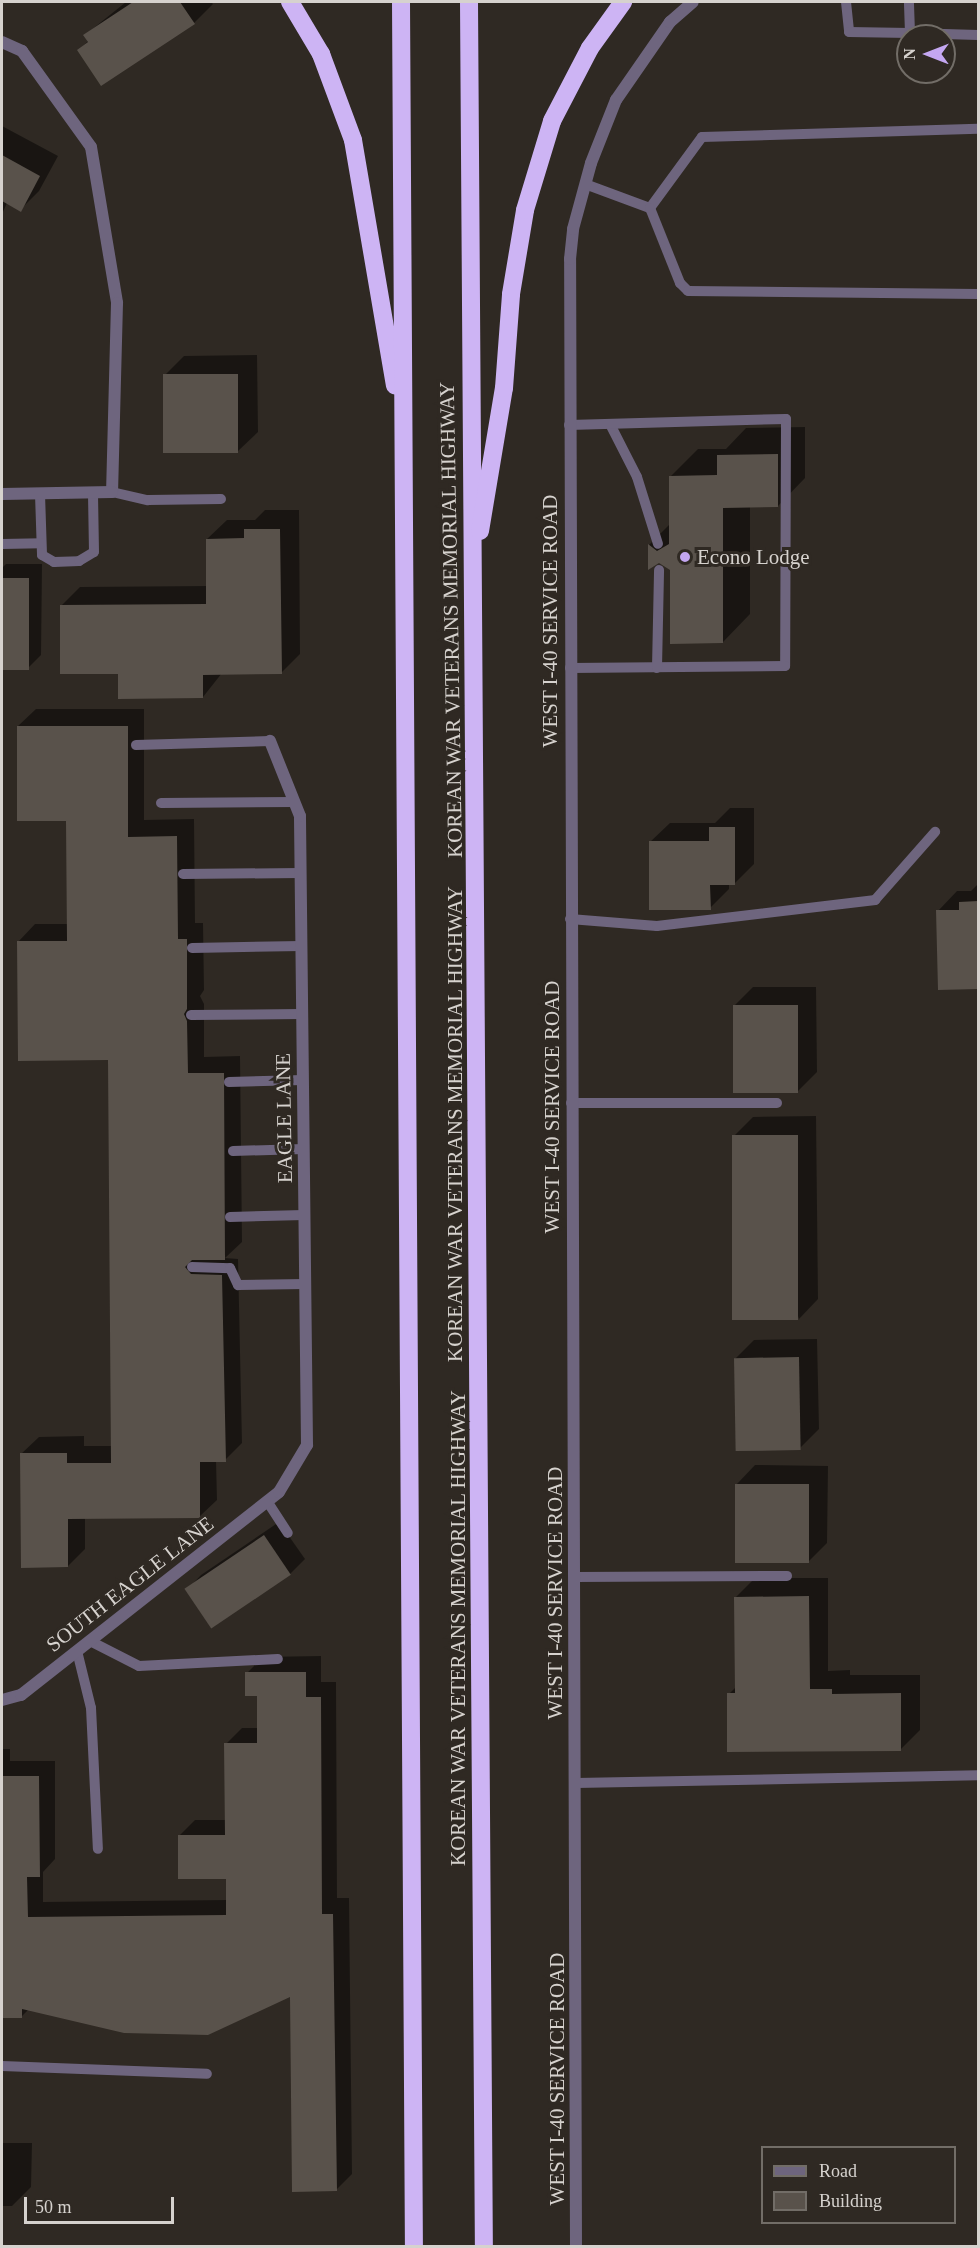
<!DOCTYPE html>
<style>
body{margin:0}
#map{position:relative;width:980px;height:2248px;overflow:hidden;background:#2f2923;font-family:Georgia,serif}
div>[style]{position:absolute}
.shadow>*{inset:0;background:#0007}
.building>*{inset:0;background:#59524b;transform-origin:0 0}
.service>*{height:10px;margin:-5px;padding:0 5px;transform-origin:5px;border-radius:5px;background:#6e657e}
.minor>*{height:12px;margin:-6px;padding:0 6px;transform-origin:6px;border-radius:6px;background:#6e657e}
.motorway>*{height:18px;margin:-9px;padding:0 9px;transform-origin:9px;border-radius:9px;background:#cdb4f4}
.dots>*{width:16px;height:16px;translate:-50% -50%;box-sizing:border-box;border:3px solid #2f2923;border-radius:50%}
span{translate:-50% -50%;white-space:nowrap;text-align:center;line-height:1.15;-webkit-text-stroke:6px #2f2923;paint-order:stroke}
.poi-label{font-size:21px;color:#d6d2ce}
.left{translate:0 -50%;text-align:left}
.street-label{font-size:21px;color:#d6d2ce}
.frame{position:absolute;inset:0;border:3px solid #d6d2ce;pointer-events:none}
.legend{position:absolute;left:761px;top:2146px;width:195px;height:78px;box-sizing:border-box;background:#2f2923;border:2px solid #726d67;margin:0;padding:8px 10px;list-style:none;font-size:18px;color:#d6d2ce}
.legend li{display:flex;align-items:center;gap:12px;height:30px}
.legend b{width:30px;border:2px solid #726d67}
.north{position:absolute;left:896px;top:24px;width:60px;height:60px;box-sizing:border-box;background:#2f2923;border:2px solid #726d67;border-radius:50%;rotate:270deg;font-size:16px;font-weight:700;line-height:24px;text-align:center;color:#d6d2ce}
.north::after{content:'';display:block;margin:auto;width:21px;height:27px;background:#c4a7f1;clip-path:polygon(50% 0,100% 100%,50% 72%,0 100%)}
.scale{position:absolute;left:24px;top:2197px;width:150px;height:27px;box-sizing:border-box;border:3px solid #d6d2ce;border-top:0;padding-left:8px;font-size:18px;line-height:21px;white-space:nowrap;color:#d6d2ce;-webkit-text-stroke:4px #2f2923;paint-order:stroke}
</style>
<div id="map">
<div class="shadow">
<div style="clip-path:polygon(126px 2px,211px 2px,213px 4px,194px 23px,79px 50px,89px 40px,85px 35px)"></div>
<div style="clip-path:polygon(2px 126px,58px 156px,39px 191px,20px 210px,7px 203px,2px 214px)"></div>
<div style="clip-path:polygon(257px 355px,258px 432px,238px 451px,165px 375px,184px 356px)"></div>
<div style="clip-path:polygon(805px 427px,805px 478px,778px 506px,750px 506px,750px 614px,723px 642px,671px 569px,659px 561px,650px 567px,649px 545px,671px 523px,670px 477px,698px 449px,726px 449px,746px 428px)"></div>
<div style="clip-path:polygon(265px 510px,299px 510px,300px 654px,281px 673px,222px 673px,203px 697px,119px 672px,61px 606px,80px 587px,208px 586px,207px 539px,227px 520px,255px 520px)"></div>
<div style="clip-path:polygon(6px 564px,42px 564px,41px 655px,27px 669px,2px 669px,2px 568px)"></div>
<div style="clip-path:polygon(36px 709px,144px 709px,144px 820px,194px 819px,195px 923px,203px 923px,204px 990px,200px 996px,204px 1004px,204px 1057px,240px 1056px,242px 1242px,225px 1258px,238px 1259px,242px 1443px,225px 1460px,216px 1460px,217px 1500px,199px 1517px,85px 1517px,85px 1549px,68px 1566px,21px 1454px,39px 1437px,84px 1436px,84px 1446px,113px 1446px,110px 1059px,18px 942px,35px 924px,68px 924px,67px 819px,18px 726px)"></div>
<div style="clip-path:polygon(730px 808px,754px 808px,754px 864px,735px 883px,729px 883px,729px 889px,710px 908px,650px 842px,670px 823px,715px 823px)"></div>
<div style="clip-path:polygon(978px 884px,978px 987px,939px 988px,938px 911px,957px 891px,971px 891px)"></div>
<div style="clip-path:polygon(753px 987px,816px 987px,817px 1072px,798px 1091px,734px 1006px)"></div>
<div style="clip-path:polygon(816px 1116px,818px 1299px,799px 1319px,734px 1136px,753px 1117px)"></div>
<div style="clip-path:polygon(817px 1339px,819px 1429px,800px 1448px,735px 1359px,754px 1340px)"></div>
<div style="clip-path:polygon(755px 1465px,828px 1466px,827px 1543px,808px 1562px,736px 1485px)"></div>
<div style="clip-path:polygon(279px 1522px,305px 1559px,290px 1574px,212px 1627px,187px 1590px,201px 1575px)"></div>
<div style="clip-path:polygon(755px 1578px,828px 1578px,828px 1671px,850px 1670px,850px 1675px,920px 1675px,920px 1730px,901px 1749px,729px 1694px,737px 1686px,736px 1597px)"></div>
<div style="clip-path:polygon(321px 1656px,321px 1682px,336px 1682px,337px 1898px,349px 1898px,352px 2174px,336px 2190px,292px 1995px,29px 2009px,22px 2016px,2px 2017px,2px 1749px,10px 1749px,10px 1761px,55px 1761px,55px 1859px,43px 1872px,43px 1902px,227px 1900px,227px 1878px,179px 1836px,195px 1820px,226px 1820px,226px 1744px,242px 1728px,259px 1728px,259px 1694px,247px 1673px,263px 1657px)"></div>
<div style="clip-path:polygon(2px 2143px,32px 2143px,31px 2187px,12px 2206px,2px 2206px)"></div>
</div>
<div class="building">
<div style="clip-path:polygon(133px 2px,180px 2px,195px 24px,101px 86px,77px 50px,88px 42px,83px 35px)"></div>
<div style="clip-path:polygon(2px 155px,40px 176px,21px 212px,2px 201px)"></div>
<div style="left:163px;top:374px;width:75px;height:79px"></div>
<div style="clip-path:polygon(778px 454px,778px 507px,723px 508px,723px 643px,670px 644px,670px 570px,659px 563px,648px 570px,648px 544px,657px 551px,669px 544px,669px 476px,717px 475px,717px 455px)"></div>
<div style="clip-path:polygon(244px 529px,280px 529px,282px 674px,203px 675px,203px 698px,118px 699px,118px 674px,60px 674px,60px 605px,206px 604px,206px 539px,244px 538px)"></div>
<div style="left:2px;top:578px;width:27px;height:92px"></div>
<div style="clip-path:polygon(17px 726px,128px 726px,128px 837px,177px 836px,178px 939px,187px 939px,187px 1009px,184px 1014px,187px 1021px,188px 1073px,224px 1073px,225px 1260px,192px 1260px,185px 1267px,191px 1274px,222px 1275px,226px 1462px,200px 1462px,200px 1518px,68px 1519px,68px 1567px,21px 1568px,20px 1453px,67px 1453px,67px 1463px,111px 1463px,108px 1060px,18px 1061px,17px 941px,67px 941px,66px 821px,17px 821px)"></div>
<div style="clip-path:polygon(709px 827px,735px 827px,735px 885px,710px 885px,711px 910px,649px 910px,649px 841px,709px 841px)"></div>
<div style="clip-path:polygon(978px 901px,978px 989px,938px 990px,936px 910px,959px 910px,959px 902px)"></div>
<div style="left:798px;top:1005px;width:88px;height:65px;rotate:90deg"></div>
<div style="left:798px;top:1135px;width:185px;height:66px;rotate:90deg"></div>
<div style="left:799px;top:1357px;width:93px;height:65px;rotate:89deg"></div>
<div style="left:735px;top:1484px;width:74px;height:79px"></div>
<div style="left:264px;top:1535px;width:48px;height:96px;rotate:56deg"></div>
<div style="clip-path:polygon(809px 1596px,810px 1689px,832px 1689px,832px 1694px,901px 1693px,901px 1751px,727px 1752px,727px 1693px,735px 1693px,734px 1597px)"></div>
<div style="clip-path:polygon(245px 1672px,306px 1672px,306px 1697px,321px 1697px,322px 1914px,333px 1914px,337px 2191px,292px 2192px,290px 1997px,208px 2035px,124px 2033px,22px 2009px,22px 2018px,2px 2018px,2px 1776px,39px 1776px,40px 1877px,27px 1877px,28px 1917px,226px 1915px,226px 1879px,178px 1879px,178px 1835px,225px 1835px,224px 1743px,257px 1743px,257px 1696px,245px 1696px)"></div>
</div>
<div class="service">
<div style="left:846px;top:2px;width:30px;rotate:84deg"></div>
<div style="left:849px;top:32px;width:61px;rotate:0.9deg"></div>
<div style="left:910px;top:33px;width:31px;rotate:-92deg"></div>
<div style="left:910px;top:33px;width:68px;rotate:1.7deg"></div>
<div style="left:585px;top:184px;width:69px;rotate:20.3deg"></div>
<div style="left:650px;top:208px;width:88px;rotate:-53.8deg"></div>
<div style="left:702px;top:137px;width:276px;rotate:-1.7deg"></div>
<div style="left:650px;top:208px;width:81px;rotate:68.2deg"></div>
<div style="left:680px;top:283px;width:11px;rotate:45deg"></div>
<div style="left:688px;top:291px;width:290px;rotate:0.6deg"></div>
<div style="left:610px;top:424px;width:59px;rotate:63deg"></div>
<div style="left:637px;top:477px;width:70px;rotate:72.6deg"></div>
<div style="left:569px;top:425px;width:217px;rotate:-1.6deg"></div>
<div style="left:786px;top:419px;width:247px;rotate:90.2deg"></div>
<div style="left:785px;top:666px;width:215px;rotate:179.5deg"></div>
<div style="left:112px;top:492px;width:37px;rotate:13deg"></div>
<div style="left:148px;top:500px;width:73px;rotate:-0.8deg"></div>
<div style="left:40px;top:494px;width:61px;rotate:88.1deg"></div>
<div style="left:42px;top:555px;width:14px;rotate:30deg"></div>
<div style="left:54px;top:562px;width:25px;rotate:-2deg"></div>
<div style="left:79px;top:561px;width:17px;rotate:-31deg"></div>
<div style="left:94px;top:552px;width:59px;rotate:-91deg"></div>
<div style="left:2px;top:544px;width:39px;rotate:-1deg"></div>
<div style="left:657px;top:668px;width:98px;rotate:-88.8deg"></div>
<div style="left:136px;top:745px;width:134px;rotate:-1.7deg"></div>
<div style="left:161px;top:803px;width:133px;rotate:-0.4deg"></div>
<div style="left:183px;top:874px;width:117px;rotate:-0.5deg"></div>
<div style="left:570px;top:919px;width:87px;rotate:4.6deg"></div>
<div style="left:657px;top:926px;width:220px;rotate:-6.8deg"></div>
<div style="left:875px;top:900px;width:91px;rotate:-48.6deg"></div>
<div style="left:192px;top:948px;width:109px;rotate:-1.1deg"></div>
<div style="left:191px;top:1015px;width:111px;rotate:-0.5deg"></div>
<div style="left:229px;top:1082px;width:74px;rotate:-1.5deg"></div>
<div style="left:571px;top:1103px;width:206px"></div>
<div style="left:233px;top:1151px;width:71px;rotate:-1.6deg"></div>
<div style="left:230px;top:1217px;width:74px;rotate:-1.5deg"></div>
<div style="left:192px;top:1267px;width:38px;rotate:2deg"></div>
<div style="left:230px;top:1268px;width:19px;rotate:65deg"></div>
<div style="left:238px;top:1285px;width:67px;rotate:-0.9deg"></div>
<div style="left:267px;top:1501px;width:38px;rotate:57deg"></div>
<div style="left:575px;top:1577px;width:212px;rotate:-0.3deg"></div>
<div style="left:90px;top:1641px;width:55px;rotate:27deg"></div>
<div style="left:139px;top:1666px;width:139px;rotate:-2.9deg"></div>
<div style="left:77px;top:1651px;width:59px;rotate:76.2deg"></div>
<div style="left:91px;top:1708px;width:141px;rotate:87.2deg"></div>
<div style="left:576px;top:1783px;width:402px;rotate:-1.1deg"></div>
<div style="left:2px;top:2066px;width:205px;rotate:2.2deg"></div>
</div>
<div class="minor">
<div style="left:2px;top:42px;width:22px;rotate:24deg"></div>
<div style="left:22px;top:51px;width:118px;rotate:54.3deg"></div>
<div style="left:91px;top:147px;width:158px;rotate:80.5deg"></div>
<div style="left:117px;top:303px;width:189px;rotate:91.5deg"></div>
<div style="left:112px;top:492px;width:110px;rotate:179deg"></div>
<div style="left:2px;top:1700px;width:20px;rotate:-15deg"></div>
<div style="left:21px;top:1695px;width:328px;rotate:-38.2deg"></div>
<div style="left:279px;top:1492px;width:55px;rotate:-59.2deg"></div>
<div style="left:307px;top:1445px;width:629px;rotate:-90.64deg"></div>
<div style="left:300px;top:816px;width:81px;rotate:-111.8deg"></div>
<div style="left:576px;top:2246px;width:1987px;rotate:-90.17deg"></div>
<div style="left:570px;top:259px;width:30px;rotate:-84deg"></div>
<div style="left:573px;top:229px;width:68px;rotate:-74.7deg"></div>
<div style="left:591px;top:163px;width:68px;rotate:-68.4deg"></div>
<div style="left:616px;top:100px;width:95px;rotate:-55.3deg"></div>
<div style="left:670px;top:22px;width:30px;rotate:-41deg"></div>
</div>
<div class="motorway">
<div style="left:290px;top:2px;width:61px;rotate:59.2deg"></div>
<div style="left:321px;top:54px;width:92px;rotate:69.6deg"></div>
<div style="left:353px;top:140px;width:249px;rotate:80.3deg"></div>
<div style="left:401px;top:2px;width:2244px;rotate:89.67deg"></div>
<div style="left:469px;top:2px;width:2244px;rotate:89.62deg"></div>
<div style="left:480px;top:531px;width:145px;rotate:-80.5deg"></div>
<div style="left:504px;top:388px;width:94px;rotate:-85.7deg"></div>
<div style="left:511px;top:294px;width:85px;rotate:-80.5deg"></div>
<div style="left:525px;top:210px;width:93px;rotate:-73.1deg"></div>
<div style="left:552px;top:121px;width:82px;rotate:-62.5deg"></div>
<div style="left:590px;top:48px;width:57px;rotate:-54.3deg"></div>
</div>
<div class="dots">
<div style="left:685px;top:557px;background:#c4a7f1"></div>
</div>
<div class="poi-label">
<span class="left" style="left:697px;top:557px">Econo Lodge</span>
</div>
<div class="street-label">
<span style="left:451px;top:620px;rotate:-91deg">KOREAN WAR VETERANS MEMORIAL HIGHWAY</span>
<span style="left:550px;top:621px;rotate:-90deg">WEST I-40 SERVICE ROAD</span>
<span style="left:552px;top:1107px;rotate:-90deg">WEST I-40 SERVICE ROAD</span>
<span style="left:284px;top:1118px;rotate:-91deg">EAGLE LANE</span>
<span style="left:455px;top:1124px;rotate:-90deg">KOREAN WAR VETERANS MEMORIAL HIGHWAY</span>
<span style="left:130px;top:1584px;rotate:-38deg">SOUTH EAGLE LANE</span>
<span style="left:555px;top:1593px;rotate:-90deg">WEST I-40 SERVICE ROAD</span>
<span style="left:458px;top:1628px;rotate:-90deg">KOREAN WAR VETERANS MEMORIAL HIGHWAY</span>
<span style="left:557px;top:2079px;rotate:-90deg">WEST I-40 SERVICE ROAD</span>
</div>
<div class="frame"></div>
<ul class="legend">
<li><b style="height:8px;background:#6e657e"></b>Road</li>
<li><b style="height:16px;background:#59524b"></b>Building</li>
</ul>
<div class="north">N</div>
<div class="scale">50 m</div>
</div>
